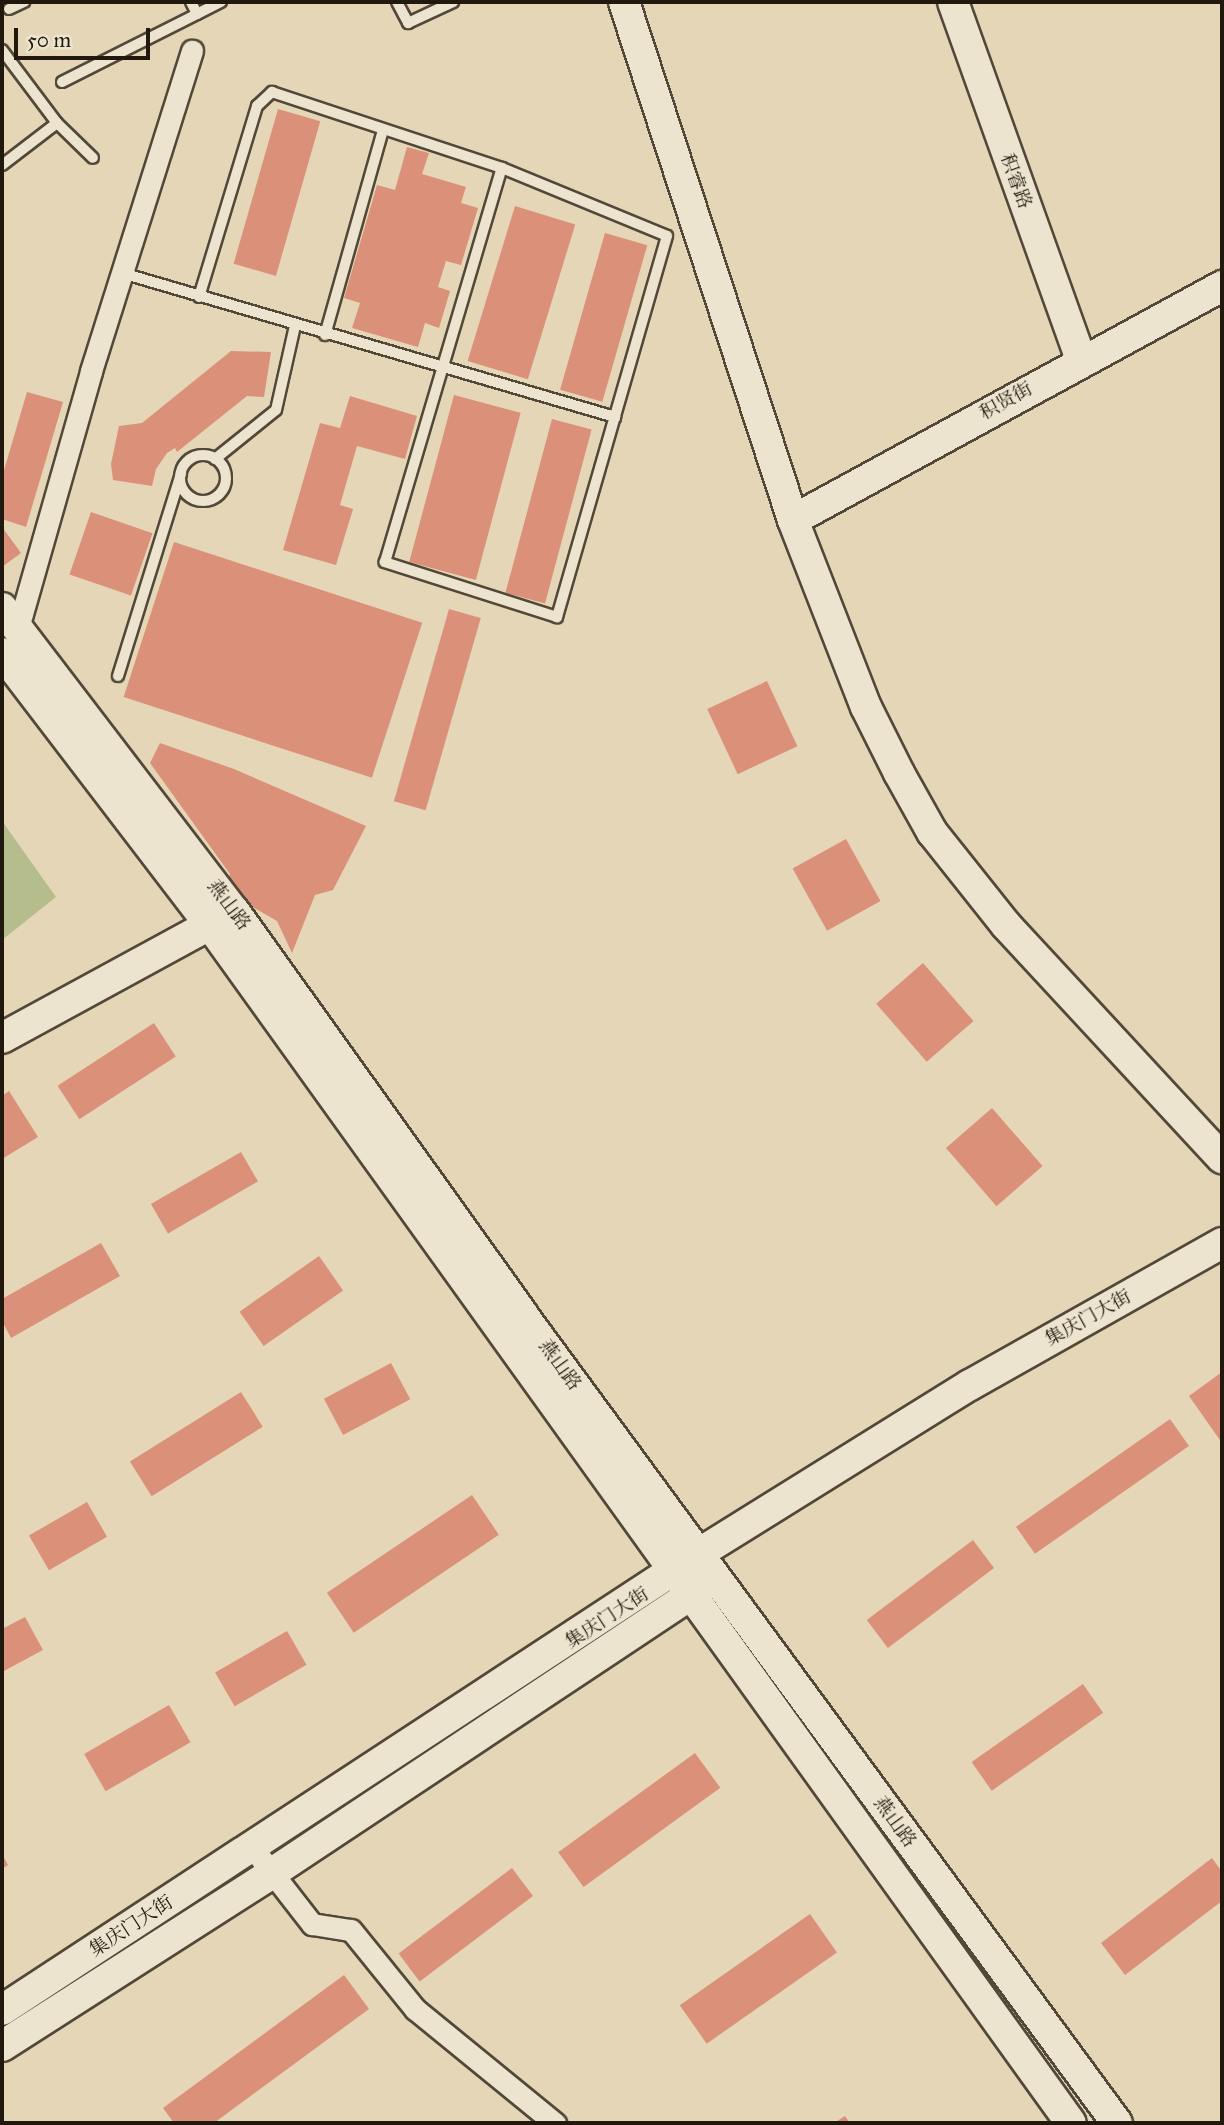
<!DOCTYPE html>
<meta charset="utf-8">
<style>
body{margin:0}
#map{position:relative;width:1224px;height:2125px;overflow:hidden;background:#e4d6b7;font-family:"IM FELL Great Primer","Noto Serif SC",serif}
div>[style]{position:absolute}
.green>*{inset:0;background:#b5bd8d}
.building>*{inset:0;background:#db9179;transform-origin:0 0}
.roads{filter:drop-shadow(2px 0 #524838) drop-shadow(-2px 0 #524838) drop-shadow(0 2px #524838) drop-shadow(0 -2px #524838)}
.lane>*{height:10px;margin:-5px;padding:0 5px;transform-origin:5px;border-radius:5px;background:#ede4d0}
.lane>.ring{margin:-5px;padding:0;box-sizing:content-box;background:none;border:10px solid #ede4d0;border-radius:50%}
.street>*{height:21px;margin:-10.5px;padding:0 10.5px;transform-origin:10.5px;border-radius:10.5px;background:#ede4d0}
.secondary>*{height:30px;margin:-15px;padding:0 15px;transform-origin:15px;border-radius:15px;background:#ede4d0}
span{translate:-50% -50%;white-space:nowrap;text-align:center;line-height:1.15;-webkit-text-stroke:5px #ede4d0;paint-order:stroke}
.street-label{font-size:19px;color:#21190d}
.frame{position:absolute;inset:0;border:4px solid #21190d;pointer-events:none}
.scale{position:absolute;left:14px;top:28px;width:136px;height:32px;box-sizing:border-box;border:4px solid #21190d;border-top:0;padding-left:9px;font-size:21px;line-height:24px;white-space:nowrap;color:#21190d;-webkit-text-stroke:5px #ede4d0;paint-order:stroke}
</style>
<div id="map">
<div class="green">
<div style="clip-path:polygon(2px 821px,56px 897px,2px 940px)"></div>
</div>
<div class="building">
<div style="left:278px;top:109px;width:44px;height:161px;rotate:16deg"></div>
<div style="clip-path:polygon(407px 147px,429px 153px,422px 174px,466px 187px,461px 203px,478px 208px,461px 265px,446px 261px,438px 287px,450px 291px,439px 328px,425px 323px,418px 347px,352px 328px,360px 303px,344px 298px,377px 185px,395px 190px)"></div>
<div style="left:515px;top:206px;width:63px;height:162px;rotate:17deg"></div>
<div style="left:605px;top:233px;width:44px;height:163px;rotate:16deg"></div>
<div style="clip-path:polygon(231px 351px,271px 352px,264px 397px,247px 396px,177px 452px,175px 448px,167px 453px,156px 469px,152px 486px,113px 480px,111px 464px,119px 426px,142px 423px)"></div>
<div style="clip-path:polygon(27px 392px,63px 402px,26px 527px,2px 519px,2px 477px)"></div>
<div style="left:454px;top:395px;width:69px;height:173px;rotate:15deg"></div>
<div style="clip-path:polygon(350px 396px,417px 416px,405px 459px,357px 446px,340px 505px,353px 509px,336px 565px,283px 550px,320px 423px,340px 428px)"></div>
<div style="left:552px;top:419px;width:41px;height:180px;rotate:15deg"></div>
<div style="left:91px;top:512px;width:65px;height:66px;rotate:19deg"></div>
<div style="clip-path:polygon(2px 527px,21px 553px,2px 567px)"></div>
<div style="left:174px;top:542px;width:261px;height:163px;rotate:18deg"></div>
<div style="left:449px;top:609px;width:33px;height:200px;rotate:16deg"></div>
<div style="left:767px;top:681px;width:72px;height:66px;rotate:65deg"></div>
<div style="clip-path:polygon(160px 743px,234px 769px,366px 826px,333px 890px,315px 895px,292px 953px,277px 921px,225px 891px,230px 874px,150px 763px)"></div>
<div style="left:846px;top:839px;width:71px;height:61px;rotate:61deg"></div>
<div style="left:923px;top:963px;width:77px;height:62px;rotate:49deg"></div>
<div style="left:154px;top:1023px;width:40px;height:115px;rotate:57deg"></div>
<div style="clip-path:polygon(9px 1091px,38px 1137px,2px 1159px,2px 1096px)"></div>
<div style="left:992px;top:1108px;width:77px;height:61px;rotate:49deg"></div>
<div style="left:241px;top:1152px;width:34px;height:104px;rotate:60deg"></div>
<div style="clip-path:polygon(101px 1243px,120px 1276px,11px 1338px,2px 1321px,2px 1299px)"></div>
<div style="left:319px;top:1256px;width:42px;height:97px;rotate:55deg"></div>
<div style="left:391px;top:1363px;width:41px;height:76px;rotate:62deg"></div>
<div style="clip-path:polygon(1222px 1372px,1222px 1443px,1189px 1396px)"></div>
<div style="left:241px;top:1392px;width:41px;height:131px;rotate:58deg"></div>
<div style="left:1170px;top:1419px;width:33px;height:188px;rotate:55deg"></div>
<div style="left:472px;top:1495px;width:48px;height:175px;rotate:56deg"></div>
<div style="left:87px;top:1502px;width:40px;height:67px;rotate:60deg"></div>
<div style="left:973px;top:1540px;width:35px;height:133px;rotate:53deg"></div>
<div style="clip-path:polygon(25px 1617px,43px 1650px,2px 1672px,2px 1629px)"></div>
<div style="left:287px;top:1631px;width:39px;height:83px;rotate:60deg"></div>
<div style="left:1083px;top:1684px;width:35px;height:136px;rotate:55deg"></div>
<div style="left:169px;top:1705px;width:43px;height:98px;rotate:60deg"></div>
<div style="left:695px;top:1753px;width:43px;height:169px;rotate:54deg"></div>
<div style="clip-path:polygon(2px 1854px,8px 1865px,2px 1869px)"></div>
<div style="clip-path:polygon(1212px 1858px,1222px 1872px,1222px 1901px,1125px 1975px,1101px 1943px)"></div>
<div style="left:512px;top:1868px;width:35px;height:142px;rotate:53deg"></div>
<div style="left:810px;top:1914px;width:47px;height:159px;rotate:55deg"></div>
<div style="clip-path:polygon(344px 1975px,369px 2009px,214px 2123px,174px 2123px,163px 2108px)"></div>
<div style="clip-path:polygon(845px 2116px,850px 2123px,834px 2123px)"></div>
</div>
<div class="roads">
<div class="lane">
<div style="left:191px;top:2px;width:13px;rotate:63deg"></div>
<div style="left:197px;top:14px;width:27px;rotate:-27deg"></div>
<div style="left:397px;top:2px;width:24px;rotate:62deg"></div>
<div style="left:408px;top:23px;width:50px;rotate:-25deg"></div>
<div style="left:9px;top:9px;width:17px;rotate:-25deg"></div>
<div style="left:2px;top:50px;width:91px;rotate:53deg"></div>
<div style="left:57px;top:123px;width:69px;rotate:142.6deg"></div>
<div style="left:62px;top:82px;width:151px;rotate:-26.7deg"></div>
<div style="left:57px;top:123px;width:50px;rotate:44.2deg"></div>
<div style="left:502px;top:168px;width:178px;rotate:22.4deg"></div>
<div style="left:667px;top:236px;width:397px;rotate:106.1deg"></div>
<div style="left:557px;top:617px;width:181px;rotate:-162.3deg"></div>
<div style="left:385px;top:562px;width:411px;rotate:-73.5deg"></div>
<div style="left:122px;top:273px;width:514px;rotate:16.28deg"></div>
<div style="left:199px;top:297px;width:200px;rotate:-73.1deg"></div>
<div style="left:257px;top:106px;width:21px;rotate:-43deg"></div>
<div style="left:272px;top:92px;width:242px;rotate:18.3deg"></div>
<div style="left:325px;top:335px;width:213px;rotate:-74.2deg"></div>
<div class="ring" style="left:180px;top:455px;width:36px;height:36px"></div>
<div style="left:215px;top:459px;width:78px;rotate:-38.8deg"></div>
<div style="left:276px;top:410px;width:86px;rotate:-77.3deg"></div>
<div style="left:118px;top:676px;width:212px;rotate:-72.7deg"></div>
</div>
<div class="street">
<div style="left:18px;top:628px;width:267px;rotate:-74.1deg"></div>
<div style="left:91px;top:371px;width:336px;rotate:-72.5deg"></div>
<div style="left:252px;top:1847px;width:98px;rotate:52.1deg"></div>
<div style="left:312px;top:1924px;width:39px;rotate:9deg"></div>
<div style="left:351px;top:1930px;width:102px;rotate:51deg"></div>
<div style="left:415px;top:2009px;width:181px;rotate:39.2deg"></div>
</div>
<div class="secondary">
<div style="left:624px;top:2px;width:545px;rotate:71.93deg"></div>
<div style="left:793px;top:520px;width:201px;rotate:68.7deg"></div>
<div style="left:866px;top:707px;width:74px;rotate:63.4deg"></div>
<div style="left:899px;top:773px;width:68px;rotate:60.8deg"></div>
<div style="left:932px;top:832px;width:119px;rotate:51.5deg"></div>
<div style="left:1006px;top:925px;width:318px;rotate:47.2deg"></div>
<div style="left:953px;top:2px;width:379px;rotate:70.3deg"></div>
<div style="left:793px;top:520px;width:489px;rotate:-28.6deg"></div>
<div style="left:2px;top:608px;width:382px;rotate:52.6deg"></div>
<div style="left:234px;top:911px;width:495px;rotate:54.4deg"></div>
<div style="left:522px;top:1314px;width:1004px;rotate:53.67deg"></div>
<div style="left:2px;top:653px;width:342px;rotate:52.6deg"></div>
<div style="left:210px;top:925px;width:1475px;rotate:54.3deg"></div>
<div style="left:2px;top:1038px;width:257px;rotate:-28.6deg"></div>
<div style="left:2px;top:2010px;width:832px;rotate:-33.23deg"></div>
<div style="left:698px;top:1554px;width:320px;rotate:-31.9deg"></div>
<div style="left:970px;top:1385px;width:289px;rotate:-29.4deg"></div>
<div style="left:2px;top:2046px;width:321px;rotate:-32.6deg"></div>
<div style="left:272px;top:1873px;width:522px;rotate:-33.6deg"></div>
</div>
</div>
<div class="street-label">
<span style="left:1016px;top:181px;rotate:70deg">积睿路</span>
<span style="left:1006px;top:401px;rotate:-29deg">积贤街</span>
<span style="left:229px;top:905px;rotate:53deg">燕山路</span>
<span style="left:1088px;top:1318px;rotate:-29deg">集庆门大街</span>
<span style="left:560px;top:1365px;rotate:54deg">燕山路</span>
<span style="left:607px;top:1618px;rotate:-33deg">集庆门大街</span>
<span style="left:895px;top:1822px;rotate:54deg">燕山路</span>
<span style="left:131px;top:1926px;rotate:-33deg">集庆门大街</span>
</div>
<div class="frame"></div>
<div class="scale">50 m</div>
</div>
